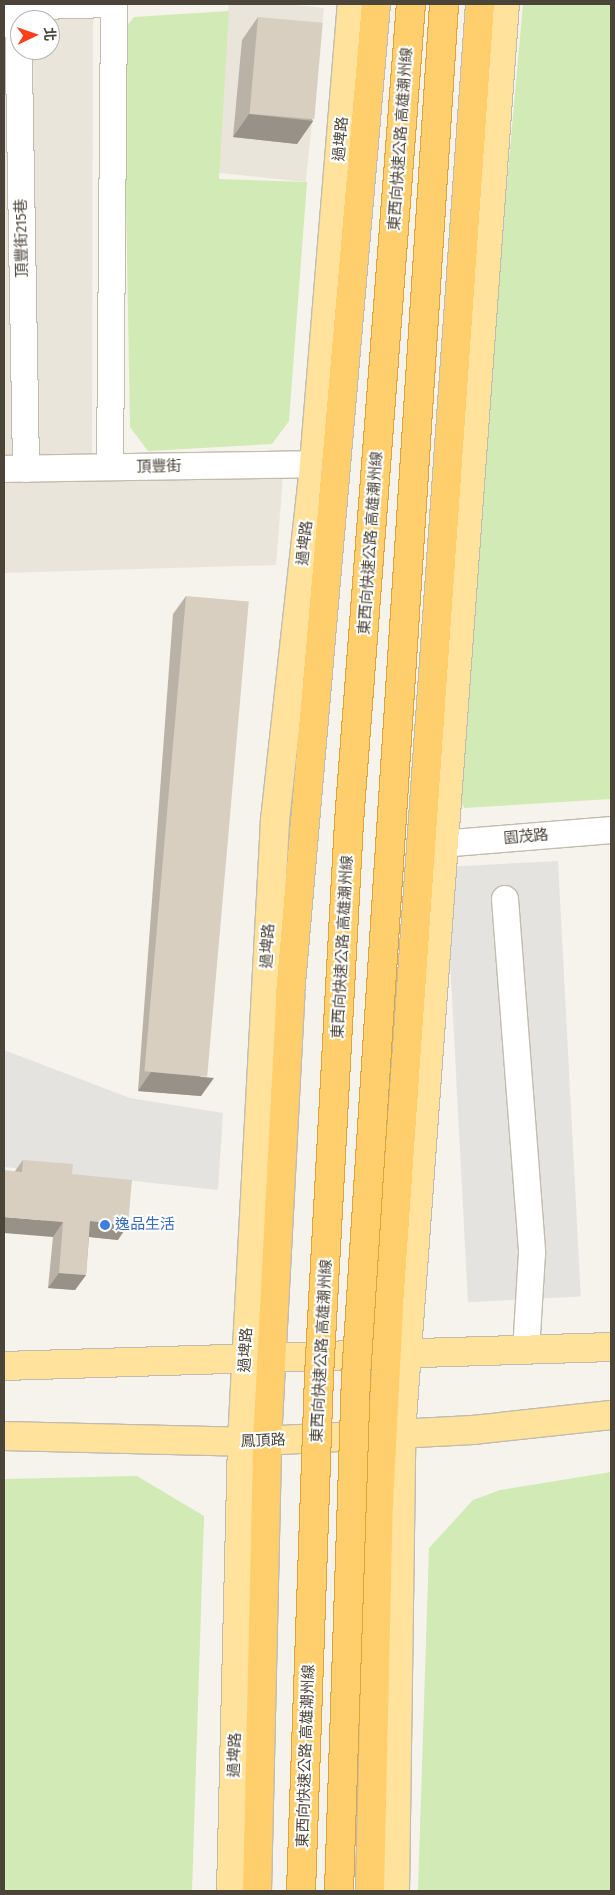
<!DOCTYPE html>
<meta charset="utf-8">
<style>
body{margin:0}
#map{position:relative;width:615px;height:1895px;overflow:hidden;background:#f6f3ec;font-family:"Fira Sans Condensed","Noto Sans TC",sans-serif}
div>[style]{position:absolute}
.residential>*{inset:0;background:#eae5da;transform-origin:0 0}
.green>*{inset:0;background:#d2eab5}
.parking>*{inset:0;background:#e5e3e0;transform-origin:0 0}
.roads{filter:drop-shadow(1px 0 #c2bbae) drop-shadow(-1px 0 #c2bbae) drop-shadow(0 1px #c2bbae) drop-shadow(0 -1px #c2bbae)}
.minor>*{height:26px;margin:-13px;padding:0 13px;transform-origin:13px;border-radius:13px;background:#fff}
.major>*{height:28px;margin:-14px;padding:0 14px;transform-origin:14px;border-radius:14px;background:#ffe39c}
.highway>*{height:28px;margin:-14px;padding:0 14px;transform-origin:14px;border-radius:14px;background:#ffcf6e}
.bridges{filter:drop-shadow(1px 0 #e0a43c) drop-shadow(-1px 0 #e0a43c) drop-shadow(0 1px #e0a43c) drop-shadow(0 -1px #e0a43c)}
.highway-bridge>*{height:28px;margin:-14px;padding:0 14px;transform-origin:14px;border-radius:14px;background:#ffcf6e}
.wall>*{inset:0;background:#bab2a6}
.shaded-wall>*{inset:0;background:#979187}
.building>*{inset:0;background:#d8cfc1;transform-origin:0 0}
.dots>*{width:14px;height:14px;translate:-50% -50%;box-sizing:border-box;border:2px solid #fff;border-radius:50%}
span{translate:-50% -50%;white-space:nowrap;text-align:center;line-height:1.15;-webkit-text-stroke:4px #fff;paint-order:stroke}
.street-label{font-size:15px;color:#4b4439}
.shop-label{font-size:15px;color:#366cbe}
.left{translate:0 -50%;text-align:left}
.frame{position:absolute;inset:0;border:5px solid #4b4439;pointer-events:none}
.north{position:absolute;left:10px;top:10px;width:50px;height:50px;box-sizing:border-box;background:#fff;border:1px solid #b7b4b0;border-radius:50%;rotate:87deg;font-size:14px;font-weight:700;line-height:20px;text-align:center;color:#4b4439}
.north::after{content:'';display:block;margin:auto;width:18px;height:22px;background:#fc3f1d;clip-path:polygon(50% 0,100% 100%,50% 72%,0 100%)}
</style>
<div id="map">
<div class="residential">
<div style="clip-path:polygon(evenodd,4px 4px,93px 4px,92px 478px,284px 462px,276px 565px,4px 573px,4px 4px,20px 20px,50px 20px,50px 50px,20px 50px,20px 20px)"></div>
<div style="left:324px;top:8px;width:175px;height:95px;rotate:96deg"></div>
</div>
<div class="green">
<div style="clip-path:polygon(523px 4px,611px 4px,611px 799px,464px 808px,453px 784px)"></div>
<div style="clip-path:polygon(229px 11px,219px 179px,307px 182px,289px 421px,272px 444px,148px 451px,130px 427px,123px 31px,134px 17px)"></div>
<div style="clip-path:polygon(611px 1472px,611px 1891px,418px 1891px,429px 1548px,473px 1500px,500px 1490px)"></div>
<div style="clip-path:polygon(137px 1476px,204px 1516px,192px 1891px,4px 1891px,4px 1479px)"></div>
</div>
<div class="parking">
<div style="left:558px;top:861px;width:436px;height:113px;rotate:87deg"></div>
<div style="clip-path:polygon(4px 1050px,130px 1098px,223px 1113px,218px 1190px,4px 1167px)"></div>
</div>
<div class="roads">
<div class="minor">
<div style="left:4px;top:7px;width:108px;rotate:-1.6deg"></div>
<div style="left:18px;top:7px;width:462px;rotate:89deg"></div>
<div style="left:110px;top:467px;width:463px;rotate:-89.5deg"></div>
<div style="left:4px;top:469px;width:310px;rotate:-0.9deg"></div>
<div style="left:441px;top:844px;width:171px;rotate:-4.7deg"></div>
<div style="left:505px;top:899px;width:355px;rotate:85.6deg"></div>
<div style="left:532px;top:1253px;width:97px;rotate:93.5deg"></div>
</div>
<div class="major">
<div style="left:4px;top:1366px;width:607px;rotate:-1.79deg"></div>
<div style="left:4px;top:1436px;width:238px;rotate:1.4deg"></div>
<div style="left:242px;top:1442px;width:231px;rotate:-3deg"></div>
<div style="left:473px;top:1430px;width:139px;rotate:-6.2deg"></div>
<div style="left:231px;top:1891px;width:449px;rotate:-88.6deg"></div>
<div style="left:242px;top:1442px;width:623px;rotate:-86.96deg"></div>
<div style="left:275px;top:820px;width:358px;rotate:-83.7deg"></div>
<div style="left:314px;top:464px;width:462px;rotate:-85.3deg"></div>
<div style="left:395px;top:1891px;width:458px;rotate:-89.2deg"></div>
<div style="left:401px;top:1433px;width:1433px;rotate:-85.84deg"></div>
</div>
<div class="highway">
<div style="left:257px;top:1891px;width:450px;rotate:-88.7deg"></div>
<div style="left:267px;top:1441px;width:447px;rotate:-87deg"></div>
<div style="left:290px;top:995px;width:995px;rotate:-85.04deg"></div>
<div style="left:370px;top:1891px;width:386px;rotate:-88.7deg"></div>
<div style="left:379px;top:1505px;width:200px;rotate:-87.1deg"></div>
<div style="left:389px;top:1305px;width:1304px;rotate:-86deg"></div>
</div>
</div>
<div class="bridges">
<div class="highway-bridge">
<div style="left:301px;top:1891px;width:515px;rotate:-88deg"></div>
<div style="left:319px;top:1376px;width:555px;rotate:-86.9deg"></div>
<div style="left:349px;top:822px;width:820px;rotate:-85.67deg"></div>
<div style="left:339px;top:1891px;width:514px;rotate:-88.11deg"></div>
<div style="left:356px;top:1377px;width:1376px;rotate:-86.33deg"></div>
</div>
</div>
<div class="wall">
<div style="clip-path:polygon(258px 17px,313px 121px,297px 144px,233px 137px,242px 40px)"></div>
<div style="clip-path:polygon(186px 596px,201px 1096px,138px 1091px,173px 614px)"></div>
<div style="clip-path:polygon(23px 1160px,72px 1174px,118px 1240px,89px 1237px,86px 1275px,75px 1290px,48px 1288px,53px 1237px,15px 1171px)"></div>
</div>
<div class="shaded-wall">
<div style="clip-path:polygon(249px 114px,313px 121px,297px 144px,233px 137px)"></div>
<div style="clip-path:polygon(151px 1072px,214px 1078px,201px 1096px,138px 1091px)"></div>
<div style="clip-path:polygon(4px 1217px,63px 1222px,53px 1237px,4px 1233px)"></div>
<div style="clip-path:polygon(90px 1221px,128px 1225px,118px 1240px,80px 1236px)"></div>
<div style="clip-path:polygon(59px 1273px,86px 1275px,75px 1290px,48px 1288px)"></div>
</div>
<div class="building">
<div style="left:258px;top:17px;width:65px;height:97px;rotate:5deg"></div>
<div style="left:186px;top:596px;width:63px;height:477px;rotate:5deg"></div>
<div style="clip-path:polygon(23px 1160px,73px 1164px,72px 1174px,132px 1180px,128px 1225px,90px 1221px,86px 1275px,59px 1273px,63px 1222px,4px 1217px,4px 1170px,22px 1172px)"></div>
</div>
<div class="dots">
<div style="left:105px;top:1225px;background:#3f7fe0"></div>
</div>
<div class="street-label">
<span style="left:341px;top:139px;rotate:-85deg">過埤路</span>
<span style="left:401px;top:139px;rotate:-86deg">東西向快速公路 高雄潮州線</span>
<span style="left:22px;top:238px;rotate:-91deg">頂豐街215巷</span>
<span style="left:159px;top:467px;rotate:-1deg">頂豐街</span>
<span style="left:305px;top:543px;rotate:-84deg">過埤路</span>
<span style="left:371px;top:543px;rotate:-86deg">東西向快速公路 高雄潮州線</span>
<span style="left:526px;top:837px;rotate:-5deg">園茂路</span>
<span style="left:268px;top:946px;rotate:-87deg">過埤路</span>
<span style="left:343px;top:947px;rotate:-87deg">東西向快速公路 高雄潮州線</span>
<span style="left:246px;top:1350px;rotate:-87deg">過埤路</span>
<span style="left:322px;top:1351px;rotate:-87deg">東西向快速公路 高雄潮州線</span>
<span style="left:263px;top:1441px;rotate:-2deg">鳳頂路</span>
<span style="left:235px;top:1755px;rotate:-88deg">過埤路</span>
<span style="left:306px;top:1756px;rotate:-88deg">東西向快速公路 高雄潮州線</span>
</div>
<div class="shop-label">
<span class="left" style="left:115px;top:1225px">逸品生活</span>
</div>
<div class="frame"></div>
<div class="north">北</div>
</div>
